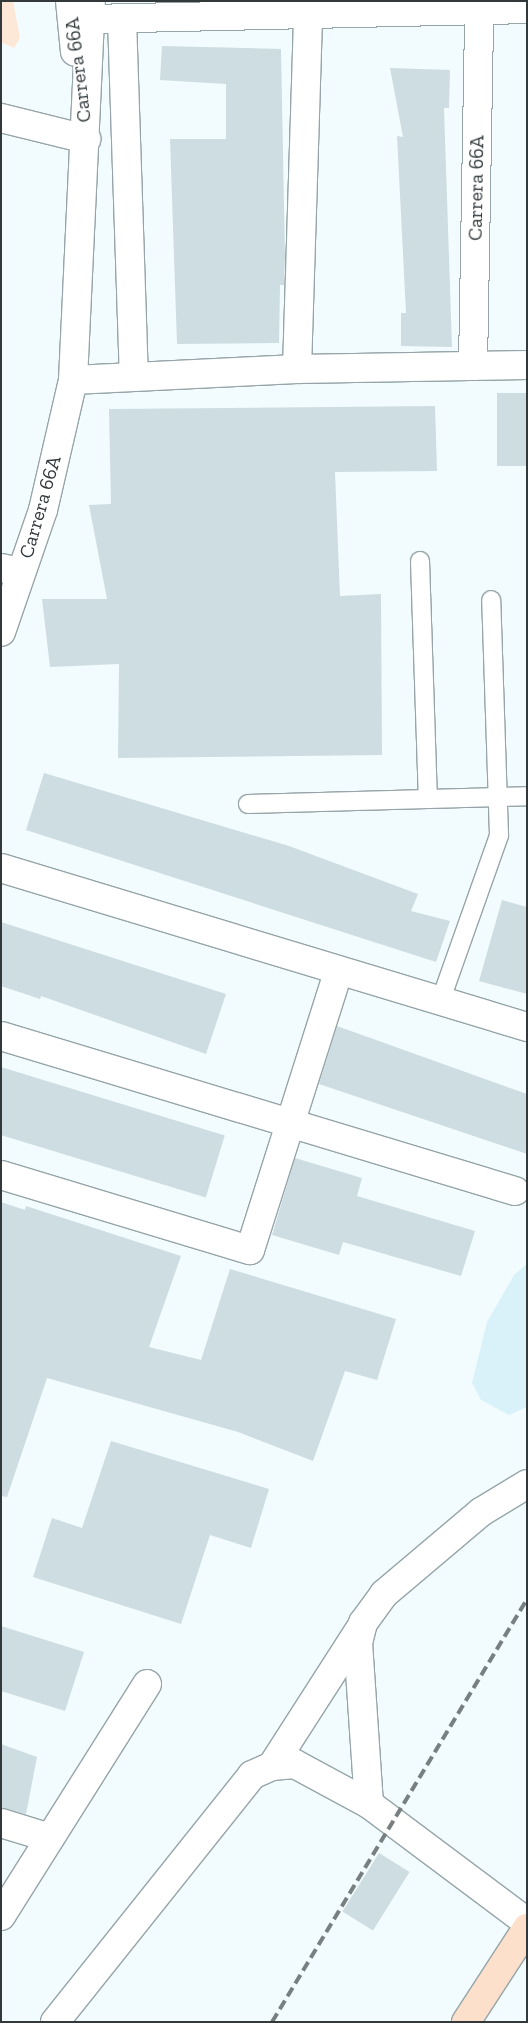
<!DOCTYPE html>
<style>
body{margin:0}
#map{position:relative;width:528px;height:2023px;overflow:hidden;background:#f2fcfe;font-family:"Zilla Slab",serif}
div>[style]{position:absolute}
.built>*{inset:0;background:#d9f2f9}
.green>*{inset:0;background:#fde7d6}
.building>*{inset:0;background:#cddde1;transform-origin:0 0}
.roads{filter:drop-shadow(1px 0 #96a5a9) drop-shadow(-1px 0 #96a5a9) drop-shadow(0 1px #96a5a9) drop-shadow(0 -1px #96a5a9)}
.lane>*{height:18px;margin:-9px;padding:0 9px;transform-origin:9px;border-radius:9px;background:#fff}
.street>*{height:28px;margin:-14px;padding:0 14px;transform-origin:14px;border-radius:14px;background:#fff}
.secondary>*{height:28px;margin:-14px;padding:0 14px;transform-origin:14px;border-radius:14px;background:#fff}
.primary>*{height:28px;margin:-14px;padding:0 14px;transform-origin:14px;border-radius:14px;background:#fce0cb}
.rail>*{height:4px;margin-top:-2px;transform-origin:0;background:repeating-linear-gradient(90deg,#777f81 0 10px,transparent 0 15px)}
span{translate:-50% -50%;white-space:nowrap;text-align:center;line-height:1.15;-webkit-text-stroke:4.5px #fff;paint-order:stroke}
.street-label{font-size:20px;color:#33393b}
.frame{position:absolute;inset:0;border:2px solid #33393b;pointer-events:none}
</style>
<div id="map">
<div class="built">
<div style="clip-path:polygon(527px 1264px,527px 1407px,509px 1415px,481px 1400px,472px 1383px,487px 1322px,514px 1275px)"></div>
</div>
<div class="green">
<div style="clip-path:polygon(1px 1px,13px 1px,20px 38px,14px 48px,1px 42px)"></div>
</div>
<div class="building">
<div style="clip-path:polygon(162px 46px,281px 49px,285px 257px,284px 285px,280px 285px,279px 343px,177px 344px,170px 139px,226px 139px,226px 84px,160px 80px)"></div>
<div style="clip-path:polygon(390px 68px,450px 70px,449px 108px,444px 108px,452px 347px,401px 346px,401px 313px,406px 313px,397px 136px,403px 137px)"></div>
<div style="left:497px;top:393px;width:30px;height:73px"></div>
<div style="clip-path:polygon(435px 406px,437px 471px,335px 472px,340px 596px,381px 594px,382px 755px,118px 758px,119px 664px,50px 667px,42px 599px,107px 599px,89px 505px,111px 504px,109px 409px)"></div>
<div style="clip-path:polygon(44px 773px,289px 846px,418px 894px,411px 911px,450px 921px,436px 962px,26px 830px)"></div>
<div style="clip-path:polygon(502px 900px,527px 907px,527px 994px,479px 981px)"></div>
<div style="clip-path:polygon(1px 922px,226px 994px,206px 1054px,41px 996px,40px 999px,1px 986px)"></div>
<div style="clip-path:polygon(337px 1026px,527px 1094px,527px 1154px,319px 1084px)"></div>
<div style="left:1px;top:1067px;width:234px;height:65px;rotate:17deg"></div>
<div style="clip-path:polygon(295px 1158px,362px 1178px,357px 1196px,475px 1231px,461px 1276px,343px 1242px,339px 1255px,272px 1235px)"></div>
<div style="clip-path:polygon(1px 1202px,25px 1210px,26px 1206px,181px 1256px,149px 1347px,201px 1360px,230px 1269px,396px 1319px,377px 1380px,345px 1371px,313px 1461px,238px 1432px,47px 1378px,7px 1497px,1px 1496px)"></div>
<div style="clip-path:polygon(111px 1441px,269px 1489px,251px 1548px,210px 1535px,181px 1624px,33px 1577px,52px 1518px,82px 1528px)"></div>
<div style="clip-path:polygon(1px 1626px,84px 1652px,65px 1711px,1px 1691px)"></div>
<div style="clip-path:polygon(1px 1744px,37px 1757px,26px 1814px,1px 1808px)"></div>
<div style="left:379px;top:1853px;width:36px;height:69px;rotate:32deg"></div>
</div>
<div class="roads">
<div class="lane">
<div style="left:420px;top:561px;width:238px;rotate:88.1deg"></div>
<div style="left:248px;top:804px;width:279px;rotate:-1.6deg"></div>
<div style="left:440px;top:1002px;width:177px;rotate:-70.5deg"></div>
<div style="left:499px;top:835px;width:235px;rotate:-91.9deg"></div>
</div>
<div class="street">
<div style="left:90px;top:19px;width:437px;rotate:-1.3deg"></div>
<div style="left:122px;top:19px;width:358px;rotate:88.1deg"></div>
<div style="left:1px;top:118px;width:88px;rotate:13.9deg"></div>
<div style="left:473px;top:366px;width:357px;rotate:-89deg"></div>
<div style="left:297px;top:369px;width:354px;rotate:-88.2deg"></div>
<div style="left:73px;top:380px;width:224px;rotate:-2.8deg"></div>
<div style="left:297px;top:369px;width:230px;rotate:-1deg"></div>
<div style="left:1px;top:568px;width:19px;rotate:12deg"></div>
<div style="left:1px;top:868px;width:550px;rotate:16.82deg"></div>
<div style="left:1px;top:1036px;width:537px;rotate:16.78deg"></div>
<div style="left:1px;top:1175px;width:260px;rotate:16.8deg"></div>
<div style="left:250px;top:1250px;width:292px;rotate:-72.4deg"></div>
<div style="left:272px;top:1766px;width:163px;rotate:-57.3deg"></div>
<div style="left:369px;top:1804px;width:161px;rotate:-93.9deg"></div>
<div style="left:358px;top:1643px;width:21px;rotate:-76deg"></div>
<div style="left:363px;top:1623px;width:36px;rotate:-54deg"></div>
<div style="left:384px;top:1594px;width:127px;rotate:-40.2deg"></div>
<div style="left:481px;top:1512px;width:54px;rotate:-31.3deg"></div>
<div style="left:1px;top:1823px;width:51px;rotate:17deg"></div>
<div style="left:1px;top:1916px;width:274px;rotate:-57.8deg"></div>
<div style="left:55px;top:2022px;width:316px;rotate:-51.4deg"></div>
<div style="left:252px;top:1775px;width:22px;rotate:-24deg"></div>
<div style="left:272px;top:1766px;width:23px;rotate:-5deg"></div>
<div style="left:295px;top:1764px;width:84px;rotate:28.4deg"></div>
<div style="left:369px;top:1804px;width:197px;rotate:36.8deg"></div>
</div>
<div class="secondary">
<div style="left:70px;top:1px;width:51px;rotate:84.4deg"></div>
<div style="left:1px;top:632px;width:129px;rotate:-71deg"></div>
<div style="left:43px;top:510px;width:133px;rotate:-77deg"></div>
<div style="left:73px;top:380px;width:379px;rotate:-87.3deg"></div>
</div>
<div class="primary">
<div style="left:466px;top:2022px;width:112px;rotate:-57deg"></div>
</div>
</div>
<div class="rail">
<div style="left:272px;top:2022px;width:493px;rotate:-58.9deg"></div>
</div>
<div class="street-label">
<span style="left:78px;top:70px;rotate:-97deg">Carrera 66A</span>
<span style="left:476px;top:188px;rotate:-89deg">Carrera 66A</span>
<span style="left:40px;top:507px;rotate:-74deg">Carrera 66A</span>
</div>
<div class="frame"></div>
</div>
